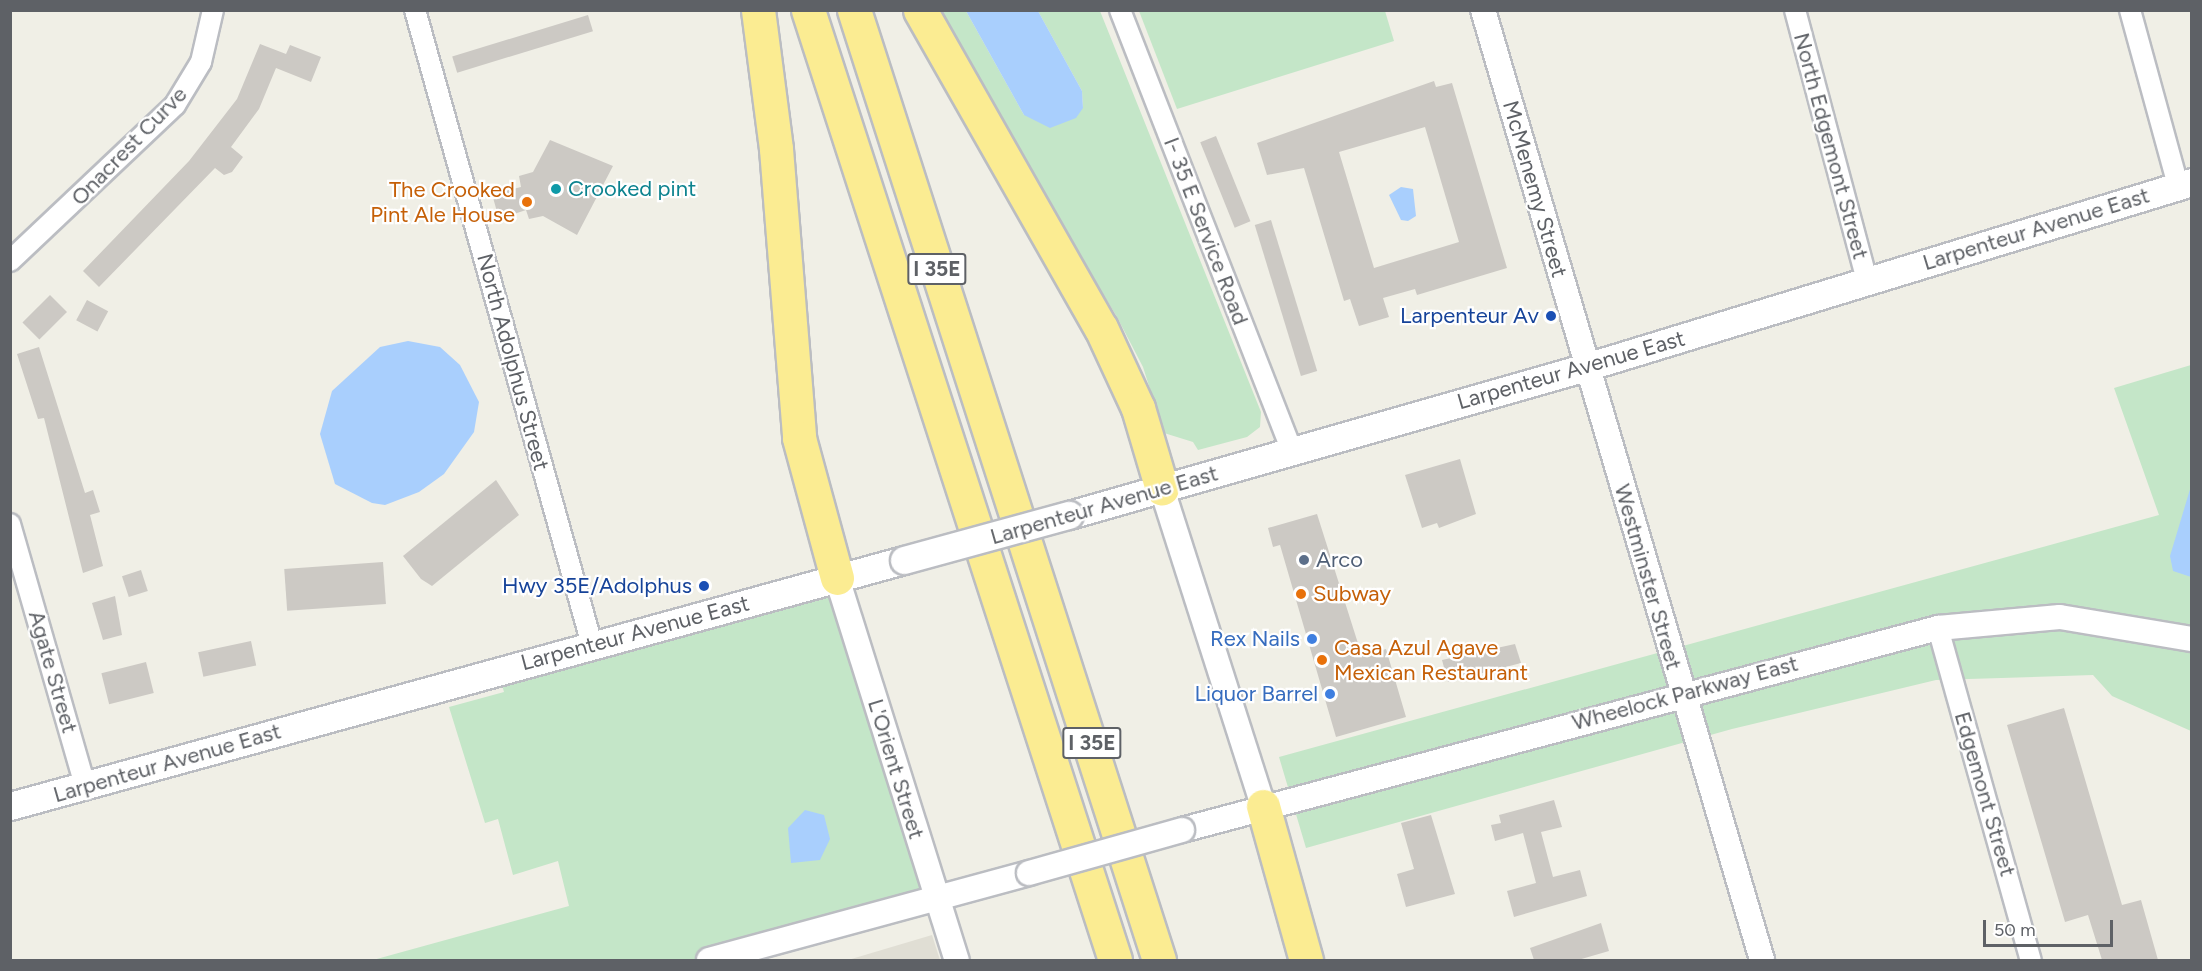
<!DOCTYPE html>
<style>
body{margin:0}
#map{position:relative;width:2202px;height:971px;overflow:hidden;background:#f0efe6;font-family:Figtree,sans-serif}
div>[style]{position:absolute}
.education>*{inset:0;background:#e0ded4}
.green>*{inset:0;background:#c4e6c8}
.water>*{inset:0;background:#a9cffd}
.building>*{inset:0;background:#ccc9c4;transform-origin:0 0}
.roads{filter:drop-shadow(2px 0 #bbbdc2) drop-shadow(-2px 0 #bbbdc2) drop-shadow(0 2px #bbbdc2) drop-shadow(0 -2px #bbbdc2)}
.minor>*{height:20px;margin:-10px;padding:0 10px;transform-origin:10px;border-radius:10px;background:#fff}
.tertiary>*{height:24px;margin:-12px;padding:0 12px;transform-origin:12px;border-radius:12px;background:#fff}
.secondary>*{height:27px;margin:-13.5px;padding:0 13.5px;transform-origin:13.5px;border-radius:13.5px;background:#fff}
.motorway>*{height:33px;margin:-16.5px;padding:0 16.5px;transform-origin:16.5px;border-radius:16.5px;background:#fbec92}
.bridges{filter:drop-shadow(2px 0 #bbbdc2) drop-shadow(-2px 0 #bbbdc2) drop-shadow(0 2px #bbbdc2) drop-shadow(0 -2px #bbbdc2)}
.tertiary-bridge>*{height:24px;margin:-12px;padding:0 12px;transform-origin:12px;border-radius:12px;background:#fff}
.secondary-bridge>*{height:27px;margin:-13.5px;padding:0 13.5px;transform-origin:13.5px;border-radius:13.5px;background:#fff}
.dots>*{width:16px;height:16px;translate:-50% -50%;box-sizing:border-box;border:3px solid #fff;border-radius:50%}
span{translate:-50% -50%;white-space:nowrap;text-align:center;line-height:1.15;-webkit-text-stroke:4.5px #fff;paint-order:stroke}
.shield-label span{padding:2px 4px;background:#fff;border:2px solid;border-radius:4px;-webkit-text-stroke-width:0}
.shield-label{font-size:21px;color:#5e6166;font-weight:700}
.street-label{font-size:22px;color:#5e6166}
.food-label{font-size:22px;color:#c56008}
.right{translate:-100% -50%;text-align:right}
.left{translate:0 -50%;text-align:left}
.culture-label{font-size:22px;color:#0d838f}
.transit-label{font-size:22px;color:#164399}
.service-label{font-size:22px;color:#4e5e75}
.shop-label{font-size:22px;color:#366cbe}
.frame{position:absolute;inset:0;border:12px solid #5e6166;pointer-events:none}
.scale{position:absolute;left:1983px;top:920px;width:130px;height:27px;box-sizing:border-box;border:3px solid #5e6166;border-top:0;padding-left:8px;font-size:18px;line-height:21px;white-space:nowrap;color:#5e6166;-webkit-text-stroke:4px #fff;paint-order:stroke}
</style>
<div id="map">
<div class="education">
<div style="clip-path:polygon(932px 935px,940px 960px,848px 960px)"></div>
</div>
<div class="green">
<div style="clip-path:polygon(932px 11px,966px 11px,1024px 115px,1083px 108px,1082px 91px,1038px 11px,1100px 11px,1261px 412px,1260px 427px,1247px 437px,1198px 450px,1193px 442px,1164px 433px,1143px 367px,1117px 317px)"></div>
<div style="clip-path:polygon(1139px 11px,1385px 11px,1394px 41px,1177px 109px)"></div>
<div style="clip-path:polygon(2191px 365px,2191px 731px,2112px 696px,2093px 675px,1936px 680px,1732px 729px,1306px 848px,1279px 757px,2159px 515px,2114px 388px)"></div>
<div style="clip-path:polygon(837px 578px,936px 898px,708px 960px,373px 960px,569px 906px,558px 861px,513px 875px,498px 819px,485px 823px,449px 707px,504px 692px,498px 671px)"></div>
</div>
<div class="water">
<div style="clip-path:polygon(966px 11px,1038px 11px,1082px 91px,1083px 108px,1076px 118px,1050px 128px,1024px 115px)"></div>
<div style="clip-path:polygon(1401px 187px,1413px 189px,1416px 216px,1408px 221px,1401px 220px,1389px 195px)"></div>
<div style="clip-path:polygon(408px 341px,440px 347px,460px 365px,479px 402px,474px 432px,444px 474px,419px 492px,385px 505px,372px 503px,335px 484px,320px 434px,332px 391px,380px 347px)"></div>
<div style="clip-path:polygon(2191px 486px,2191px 577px,2173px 571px,2170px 556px)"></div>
<div style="clip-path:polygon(805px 810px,824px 815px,830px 839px,820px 860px,791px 863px,788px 828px)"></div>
</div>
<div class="building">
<div style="left:588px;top:15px;width:17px;height:142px;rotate:73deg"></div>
<div style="clip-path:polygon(260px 44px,286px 54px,290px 45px,321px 57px,311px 82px,276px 68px,259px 109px,231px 147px,243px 157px,232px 172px,224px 175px,215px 168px,99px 287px,83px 271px,189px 161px,237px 99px)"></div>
<div style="clip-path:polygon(evenodd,1434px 81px,1436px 87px,1452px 83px,1507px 268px,1417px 295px,1415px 289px,1383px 298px,1389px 317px,1359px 326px,1350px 299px,1344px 301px,1304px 168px,1267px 175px,1257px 143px,1434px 81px,1425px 127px,1459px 242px,1374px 268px,1339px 152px,1425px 127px)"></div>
<div style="left:1216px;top:136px;width:92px;height:17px;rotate:68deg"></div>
<div style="clip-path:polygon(550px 140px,613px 166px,577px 235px,543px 216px,529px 219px,526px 210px,499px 219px,492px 194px,521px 187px,519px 176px,533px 172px)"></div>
<div style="left:1271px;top:220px;width:158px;height:17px;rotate:73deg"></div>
<div style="left:50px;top:295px;width:24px;height:39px;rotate:45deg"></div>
<div style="left:87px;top:300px;width:24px;height:23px;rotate:28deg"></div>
<div style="clip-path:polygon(39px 347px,85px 493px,93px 490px,100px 512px,90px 515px,103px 566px,83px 573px,44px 418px,38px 419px,17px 354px)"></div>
<div style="clip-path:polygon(1460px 459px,1476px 514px,1439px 528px,1437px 523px,1422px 528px,1405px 475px)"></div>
<div style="clip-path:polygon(496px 480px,519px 515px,432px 586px,421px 579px,403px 556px)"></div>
<div style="clip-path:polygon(1317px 514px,1362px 656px,1386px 649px,1406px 717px,1336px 737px,1280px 545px,1273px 547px,1268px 528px)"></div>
<div style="left:383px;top:562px;width:42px;height:99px;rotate:86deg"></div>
<div style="left:141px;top:570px;width:22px;height:20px;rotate:72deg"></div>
<div style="clip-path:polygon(115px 596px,122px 635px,103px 640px,92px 603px)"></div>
<div style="left:251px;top:641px;width:25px;height:54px;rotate:78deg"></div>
<div style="clip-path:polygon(1515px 644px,1521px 663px,1448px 682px,1442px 660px)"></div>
<div style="left:146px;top:662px;width:32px;height:46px;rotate:76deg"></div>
<div style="clip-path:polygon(2064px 708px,2122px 905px,2141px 900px,2158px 960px,2102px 960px,2088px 915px,2065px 922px,2007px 725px)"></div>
<div style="clip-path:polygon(1554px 800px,1562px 827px,1541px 832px,1553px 877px,1580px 870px,1587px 896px,1514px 917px,1507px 891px,1536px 883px,1523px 833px,1495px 841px,1491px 825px,1501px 823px,1499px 815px)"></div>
<div style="clip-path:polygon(1431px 815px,1455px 894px,1406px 907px,1397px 874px,1414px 869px,1401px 823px)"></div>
<div style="clip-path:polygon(1601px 923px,1609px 951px,1578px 960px,1534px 960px,1530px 948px)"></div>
</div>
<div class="roads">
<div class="minor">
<div style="left:415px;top:10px;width:659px;rotate:74.42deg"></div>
<div style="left:1120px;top:10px;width:473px;rotate:68.7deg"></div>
<div style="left:1795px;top:10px;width:280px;rotate:75.1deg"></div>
<div style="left:2130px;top:10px;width:182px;rotate:74.7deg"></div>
<div style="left:10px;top:261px;width:227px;rotate:-43.4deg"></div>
<div style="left:175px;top:105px;width:50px;rotate:-58.8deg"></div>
<div style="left:201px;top:62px;width:53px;rotate:-77deg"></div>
<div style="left:10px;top:524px;width:272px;rotate:74deg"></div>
<div style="left:1938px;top:628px;width:345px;rotate:74.4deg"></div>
</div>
<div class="tertiary">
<div style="left:1483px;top:10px;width:990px;rotate:73.63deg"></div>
<div style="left:1162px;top:489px;width:333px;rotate:72.3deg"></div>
<div style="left:837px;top:578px;width:400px;rotate:72.6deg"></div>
<div style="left:1182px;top:830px;width:783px;rotate:-14.96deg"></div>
<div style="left:1938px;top:628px;width:122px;rotate:-5.2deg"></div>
<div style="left:2060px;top:617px;width:134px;rotate:9.5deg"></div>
<div style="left:709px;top:960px;width:332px;rotate:-15.2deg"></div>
</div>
<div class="secondary">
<div style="left:1069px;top:515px;width:538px;rotate:-15.97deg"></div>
<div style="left:1586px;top:367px;width:634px;rotate:-16.98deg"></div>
<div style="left:10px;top:806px;width:927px;rotate:-15.39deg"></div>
</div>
<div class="motorway">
<div style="left:758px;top:10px;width:140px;rotate:82.6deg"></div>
<div style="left:776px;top:149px;width:290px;rotate:85.4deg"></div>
<div style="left:799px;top:438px;width:145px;rotate:74.8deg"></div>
<div style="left:808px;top:10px;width:998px;rotate:72.09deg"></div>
<div style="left:854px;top:10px;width:998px;rotate:72.2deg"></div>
<div style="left:920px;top:10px;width:366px;rotate:60.4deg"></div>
<div style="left:1101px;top:328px;width:88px;rotate:65.2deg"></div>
<div style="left:1138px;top:408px;width:84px;rotate:73.5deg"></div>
<div style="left:1263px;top:806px;width:160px;rotate:74.4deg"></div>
</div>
</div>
<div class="bridges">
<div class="tertiary-bridge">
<div style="left:1029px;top:873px;width:159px;rotate:-15.7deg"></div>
</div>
<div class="secondary-bridge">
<div style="left:904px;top:560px;width:171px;rotate:-15.3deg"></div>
</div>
</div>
<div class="dots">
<div style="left:556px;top:189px;background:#0f9aa8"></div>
<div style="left:527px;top:202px;background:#e8710a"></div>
<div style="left:1551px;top:316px;background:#1a4fb4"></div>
<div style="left:1304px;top:560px;background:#5c6f8a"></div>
<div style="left:704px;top:586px;background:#1a4fb4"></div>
<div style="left:1301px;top:594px;background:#e8710a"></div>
<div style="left:1312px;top:639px;background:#3f7fe0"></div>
<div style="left:1322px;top:660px;background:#e8710a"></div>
<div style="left:1330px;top:694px;background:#3f7fe0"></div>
</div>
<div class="shield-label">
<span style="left:937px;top:269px">I 35E</span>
<span style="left:1092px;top:743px">I 35E</span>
</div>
<div class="street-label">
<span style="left:129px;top:146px;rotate:-46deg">Onacrest Curve</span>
<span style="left:1831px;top:146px;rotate:75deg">North Edgemont Street</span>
<span style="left:1535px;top:189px;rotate:74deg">McMenemy Street</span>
<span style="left:2036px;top:229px;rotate:-17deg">Larpenteur Avenue East</span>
<span style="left:1206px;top:231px;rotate:69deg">I- 35 E Service Road</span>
<span style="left:513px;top:362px;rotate:75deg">North Adolphus Street</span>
<span style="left:1571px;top:370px;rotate:-16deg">Larpenteur Avenue East</span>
<span style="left:1104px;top:505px;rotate:-16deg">Larpenteur Avenue East</span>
<span style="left:1648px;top:577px;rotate:74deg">Westminster Street</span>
<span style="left:635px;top:633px;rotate:-15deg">Larpenteur Avenue East</span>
<span style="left:53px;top:672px;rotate:74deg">Agate Street</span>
<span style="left:1685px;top:693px;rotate:-15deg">Wheelock Parkway East</span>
<span style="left:167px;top:763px;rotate:-16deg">Larpenteur Avenue East</span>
<span style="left:896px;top:769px;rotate:73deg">L'Orient Street</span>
<span style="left:1985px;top:794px;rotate:74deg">Edgemont Street</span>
</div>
<div class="food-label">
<span class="right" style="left:515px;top:202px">The Crooked<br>Pint Ale House</span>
<span class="left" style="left:1313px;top:594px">Subway</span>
<span class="left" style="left:1334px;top:660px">Casa Azul Agave<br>Mexican Restaurant</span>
</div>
<div class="culture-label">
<span class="left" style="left:568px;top:189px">Crooked pint</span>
</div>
<div class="transit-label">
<span class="right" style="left:1539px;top:316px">Larpenteur Av</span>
<span class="right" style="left:692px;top:586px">Hwy 35E/Adolphus</span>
</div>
<div class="service-label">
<span class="left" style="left:1316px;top:560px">Arco</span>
</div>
<div class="shop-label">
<span class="right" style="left:1300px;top:639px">Rex Nails</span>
<span class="right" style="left:1318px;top:694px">Liquor Barrel</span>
</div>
<div class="frame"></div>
<div class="scale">50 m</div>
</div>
